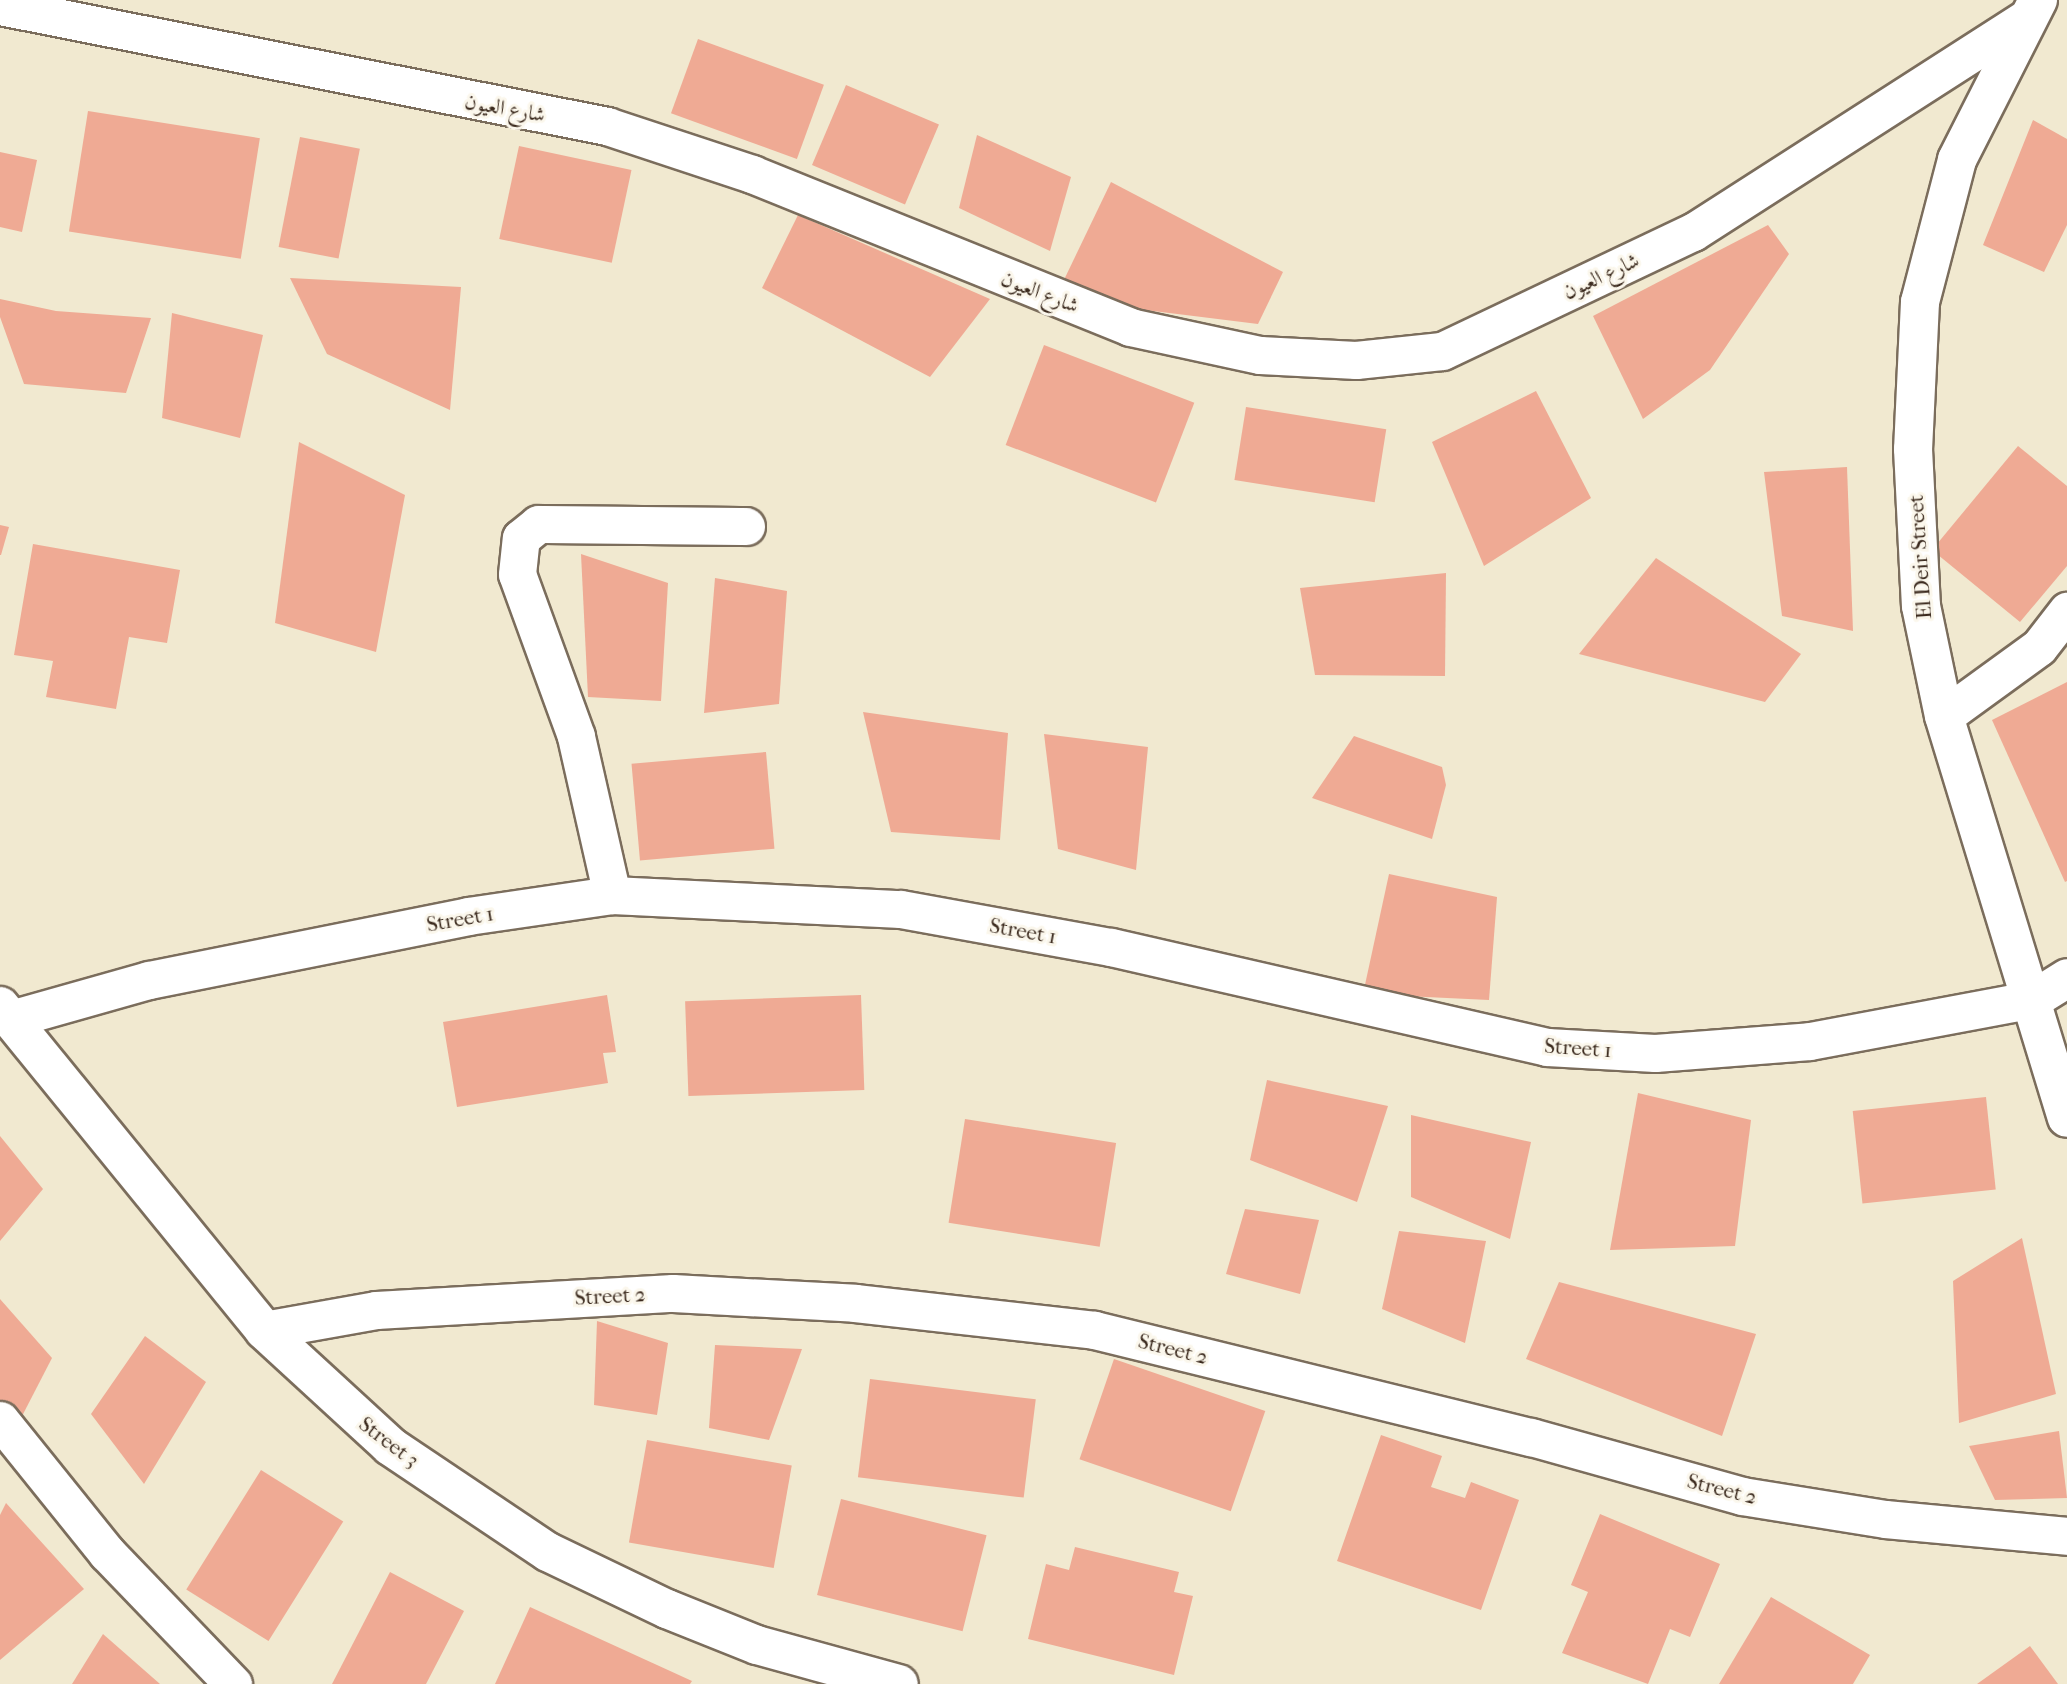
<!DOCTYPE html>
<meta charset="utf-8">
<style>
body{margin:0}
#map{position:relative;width:2067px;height:1684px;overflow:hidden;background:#f1e9d0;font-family:"IM FELL French Canon",Amiri,serif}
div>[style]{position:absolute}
.building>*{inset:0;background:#efaa94;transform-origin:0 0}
.roads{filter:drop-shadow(2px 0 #7b6d5c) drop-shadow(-2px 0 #7b6d5c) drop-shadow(0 2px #7b6d5c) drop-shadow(0 -2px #7b6d5c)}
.minor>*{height:37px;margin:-18.5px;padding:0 18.5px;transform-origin:18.5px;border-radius:18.5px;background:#fff}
.tertiary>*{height:38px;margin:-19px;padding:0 19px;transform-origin:19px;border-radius:19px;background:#fff}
span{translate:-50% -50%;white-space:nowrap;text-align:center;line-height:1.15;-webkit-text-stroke:6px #fbf7ec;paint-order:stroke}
.street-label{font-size:21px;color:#3b2a1e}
</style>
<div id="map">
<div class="building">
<div style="left:698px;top:39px;width:134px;height:79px;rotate:20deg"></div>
<div style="left:846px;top:85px;width:101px;height:87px;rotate:23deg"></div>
<div style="left:88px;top:111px;width:174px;height:122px;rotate:9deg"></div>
<div style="clip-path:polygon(2033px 120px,2067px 139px,2067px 225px,2044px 272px,1983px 245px)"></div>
<div style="clip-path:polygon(977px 135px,1071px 177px,1050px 251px,959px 208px)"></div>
<div style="left:300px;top:137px;width:61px;height:112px;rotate:11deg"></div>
<div style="left:519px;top:146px;width:115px;height:95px;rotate:12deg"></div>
<div style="clip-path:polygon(0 152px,37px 160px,22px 232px,0 227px)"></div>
<div style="clip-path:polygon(1111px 182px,1283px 272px,1258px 324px,1113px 306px,1062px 284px)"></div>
<div style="clip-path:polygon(798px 215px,990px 299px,930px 377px,762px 288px)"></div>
<div style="clip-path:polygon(1768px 225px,1789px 254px,1710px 370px,1643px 419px,1593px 316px)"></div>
<div style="clip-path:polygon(290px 278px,461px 287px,450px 410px,327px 354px)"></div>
<div style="clip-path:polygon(0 299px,56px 311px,151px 318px,126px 393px,24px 384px,0 317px)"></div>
<div style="clip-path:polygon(172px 313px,263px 335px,240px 438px,162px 418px)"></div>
<div style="left:1044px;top:345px;width:161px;height:107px;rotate:21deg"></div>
<div style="clip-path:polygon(1536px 391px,1591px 498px,1484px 566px,1432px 442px)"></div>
<div style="left:1246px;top:407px;width:142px;height:74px;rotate:9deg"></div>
<div style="clip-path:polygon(299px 442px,405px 495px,376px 652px,275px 623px)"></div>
<div style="clip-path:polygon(2018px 446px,2067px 486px,2067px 566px,2020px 622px,1932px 550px)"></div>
<div style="clip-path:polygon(1847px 467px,1853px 631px,1782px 616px,1764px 472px)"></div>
<div style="clip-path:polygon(0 525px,9px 527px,1px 555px,0 555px)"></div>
<div style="clip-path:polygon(33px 544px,180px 570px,167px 643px,129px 637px,116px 709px,46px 697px,53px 661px,14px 655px)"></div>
<div style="clip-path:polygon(581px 554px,668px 583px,661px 701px,588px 697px)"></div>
<div style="clip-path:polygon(1656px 558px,1801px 654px,1765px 702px,1579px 654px)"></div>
<div style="clip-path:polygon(1446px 573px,1445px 676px,1315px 675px,1300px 588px)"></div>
<div style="clip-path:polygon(715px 578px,787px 591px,779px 704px,704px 713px)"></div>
<div style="clip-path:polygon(2067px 682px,2067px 881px,2065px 882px,1992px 720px)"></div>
<div style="clip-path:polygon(863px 712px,1008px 733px,1000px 840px,891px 832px)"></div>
<div style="clip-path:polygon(1044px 734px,1148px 747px,1136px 870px,1058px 849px)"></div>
<div style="clip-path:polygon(1354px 736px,1442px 767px,1446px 785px,1432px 839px,1312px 798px)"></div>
<div style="left:766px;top:752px;width:97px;height:135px;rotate:85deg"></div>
<div style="clip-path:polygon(1389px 874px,1497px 897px,1489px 1000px,1363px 994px)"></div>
<div style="clip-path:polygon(607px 995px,616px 1052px,603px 1053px,608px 1083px,457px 1107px,443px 1022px)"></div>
<div style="left:861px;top:995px;width:95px;height:176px;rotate:88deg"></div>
<div style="clip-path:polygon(1267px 1080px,1388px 1106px,1357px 1202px,1250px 1160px)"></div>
<div style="clip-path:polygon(1638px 1093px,1751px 1120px,1735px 1246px,1610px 1250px)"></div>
<div style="left:1986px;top:1097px;width:93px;height:134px;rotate:84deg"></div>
<div style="clip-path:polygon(1411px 1115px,1531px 1142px,1510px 1239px,1411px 1197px)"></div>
<div style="left:965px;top:1119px;width:153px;height:105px;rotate:9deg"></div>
<div style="clip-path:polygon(0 1136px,43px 1189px,0 1241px)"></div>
<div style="clip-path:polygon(1245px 1209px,1319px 1220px,1300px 1294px,1226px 1274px)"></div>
<div style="clip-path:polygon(1399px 1231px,1486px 1241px,1465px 1343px,1382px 1309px)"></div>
<div style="clip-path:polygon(2022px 1238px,2056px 1394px,1959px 1423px,1953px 1281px)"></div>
<div style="clip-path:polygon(1559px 1282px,1756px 1334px,1722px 1436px,1526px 1359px)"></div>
<div style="clip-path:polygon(0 1299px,52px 1358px,20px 1420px,0 1402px)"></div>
<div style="clip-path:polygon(597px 1321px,668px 1343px,657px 1415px,594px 1405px)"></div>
<div style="clip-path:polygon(145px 1336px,206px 1382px,144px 1484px,91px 1414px)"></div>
<div style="clip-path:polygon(715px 1345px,802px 1349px,769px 1440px,709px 1428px)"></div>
<div style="left:1114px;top:1359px;width:160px;height:106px;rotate:19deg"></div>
<div style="left:870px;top:1379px;width:167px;height:99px;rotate:7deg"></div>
<div style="clip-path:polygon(2059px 1431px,2067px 1498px,1995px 1500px,1969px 1446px)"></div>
<div style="clip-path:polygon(1381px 1435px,1442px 1456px,1431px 1487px,1465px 1498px,1471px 1482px,1519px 1500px,1481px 1610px,1337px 1561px)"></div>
<div style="left:647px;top:1440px;width:147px;height:104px;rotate:10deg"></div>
<div style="left:261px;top:1470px;width:97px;height:141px;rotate:32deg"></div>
<div style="left:841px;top:1499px;width:150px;height:99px;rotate:14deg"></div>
<div style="clip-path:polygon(6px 1503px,84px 1589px,0 1660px,0 1515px)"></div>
<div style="clip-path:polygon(1600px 1514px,1720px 1564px,1690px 1637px,1670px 1629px,1648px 1684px,1562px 1653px,1588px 1592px,1571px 1585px)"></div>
<div style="clip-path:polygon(1075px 1547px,1179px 1572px,1174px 1592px,1193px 1596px,1174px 1675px,1028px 1639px,1046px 1564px,1069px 1570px)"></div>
<div style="clip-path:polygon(390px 1572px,464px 1611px,426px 1684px,332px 1684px)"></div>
<div style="clip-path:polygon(1771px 1597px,1870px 1655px,1853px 1684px,1719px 1684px)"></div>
<div style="clip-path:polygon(530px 1607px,692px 1681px,690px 1684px,495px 1684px)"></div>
<div style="clip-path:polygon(103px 1634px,160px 1684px,72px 1684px)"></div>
<div style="clip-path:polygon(2030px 1646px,2058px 1684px,1977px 1684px)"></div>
</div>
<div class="roads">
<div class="minor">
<div style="left:0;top:6px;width:619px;rotate:11.18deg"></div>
<div style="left:607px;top:126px;width:153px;rotate:18.3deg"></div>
<div style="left:752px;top:174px;width:408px;rotate:22deg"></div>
<div style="left:1130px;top:327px;width:133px;rotate:12.2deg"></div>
<div style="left:1260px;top:355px;width:96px;rotate:3deg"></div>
<div style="left:1356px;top:360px;width:86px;rotate:-6deg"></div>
<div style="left:1442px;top:351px;width:278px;rotate:-25.4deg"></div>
<div style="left:1693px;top:232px;width:392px;rotate:-32.7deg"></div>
<div style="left:1944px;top:716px;width:117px;rotate:-36deg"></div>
<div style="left:2039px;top:647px;width:46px;rotate:-52.1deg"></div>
<div style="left:612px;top:895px;width:163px;rotate:-102.8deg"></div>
<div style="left:576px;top:736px;width:172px;rotate:-110deg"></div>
<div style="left:517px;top:574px;width:36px;rotate:-84deg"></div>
<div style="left:521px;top:538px;width:22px;rotate:-39deg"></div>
<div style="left:538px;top:524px;width:208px;rotate:0.6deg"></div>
<div style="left:11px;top:1019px;width:143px;rotate:-15.8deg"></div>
<div style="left:149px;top:980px;width:325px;rotate:-11.3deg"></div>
<div style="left:468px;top:916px;width:146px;rotate:-8.3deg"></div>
<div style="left:612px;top:895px;width:289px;rotate:2.8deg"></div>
<div style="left:901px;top:909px;width:213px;rotate:10.3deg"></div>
<div style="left:1111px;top:947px;width:447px;rotate:12.9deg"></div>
<div style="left:1547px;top:1047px;width:108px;rotate:3.2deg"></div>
<div style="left:1655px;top:1053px;width:155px;rotate:-4.4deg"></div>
<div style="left:1810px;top:1041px;width:228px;rotate:-10.6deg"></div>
<div style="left:264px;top:1330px;width:114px;rotate:-10.1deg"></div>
<div style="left:376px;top:1310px;width:297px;rotate:-3.3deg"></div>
<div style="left:673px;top:1293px;width:182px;rotate:3.1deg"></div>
<div style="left:855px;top:1303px;width:241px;rotate:6.4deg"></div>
<div style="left:1094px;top:1330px;width:450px;rotate:13.8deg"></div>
<div style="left:1531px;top:1437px;width:219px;rotate:15.6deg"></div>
<div style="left:1742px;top:1496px;width:145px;rotate:9.1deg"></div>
<div style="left:1885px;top:1519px;width:183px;rotate:5.3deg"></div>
<div style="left:0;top:1420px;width:171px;rotate:51.2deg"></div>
<div style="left:107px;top:1553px;width:182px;rotate:46.1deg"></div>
</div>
<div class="tertiary">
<div style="left:2038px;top:0;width:179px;rotate:116.9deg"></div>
<div style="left:1957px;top:160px;width:147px;rotate:104.6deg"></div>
<div style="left:1920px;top:302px;width:147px;rotate:92.7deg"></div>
<div style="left:1913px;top:449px;width:157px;rotate:87.1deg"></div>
<div style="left:1921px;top:606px;width:112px;rotate:78.2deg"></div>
<div style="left:1944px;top:716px;width:420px;rotate:73deg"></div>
<div style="left:2034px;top:999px;width:39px;rotate:-32deg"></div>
<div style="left:0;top:1006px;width:418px;rotate:50.8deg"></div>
<div style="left:264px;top:1330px;width:171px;rotate:42.6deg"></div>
<div style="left:390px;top:1446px;width:190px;rotate:33.9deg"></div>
<div style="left:548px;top:1552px;width:132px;rotate:25.6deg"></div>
<div style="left:667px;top:1609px;width:97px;rotate:21.8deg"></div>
<div style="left:757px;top:1645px;width:147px;rotate:15.4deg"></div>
</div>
</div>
<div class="street-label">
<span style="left:505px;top:108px;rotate:10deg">شارع العيون</span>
<span style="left:1601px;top:276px;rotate:-25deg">شارع العيون</span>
<span style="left:1040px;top:292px;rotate:21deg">شارع العيون</span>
<span style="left:1920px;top:557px;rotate:-94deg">El Deir Street</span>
<span style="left:460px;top:919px;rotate:-10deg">Street 1</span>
<span style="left:1023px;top:931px;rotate:10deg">Street 1</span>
<span style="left:1578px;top:1048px;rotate:4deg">Street 1</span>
<span style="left:610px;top:1296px;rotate:-3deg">Street 2</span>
<span style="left:1173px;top:1349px;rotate:14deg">Street 2</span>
<span style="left:389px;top:1442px;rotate:37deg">Street 3</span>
<span style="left:1722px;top:1489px;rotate:14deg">Street 2</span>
</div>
</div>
